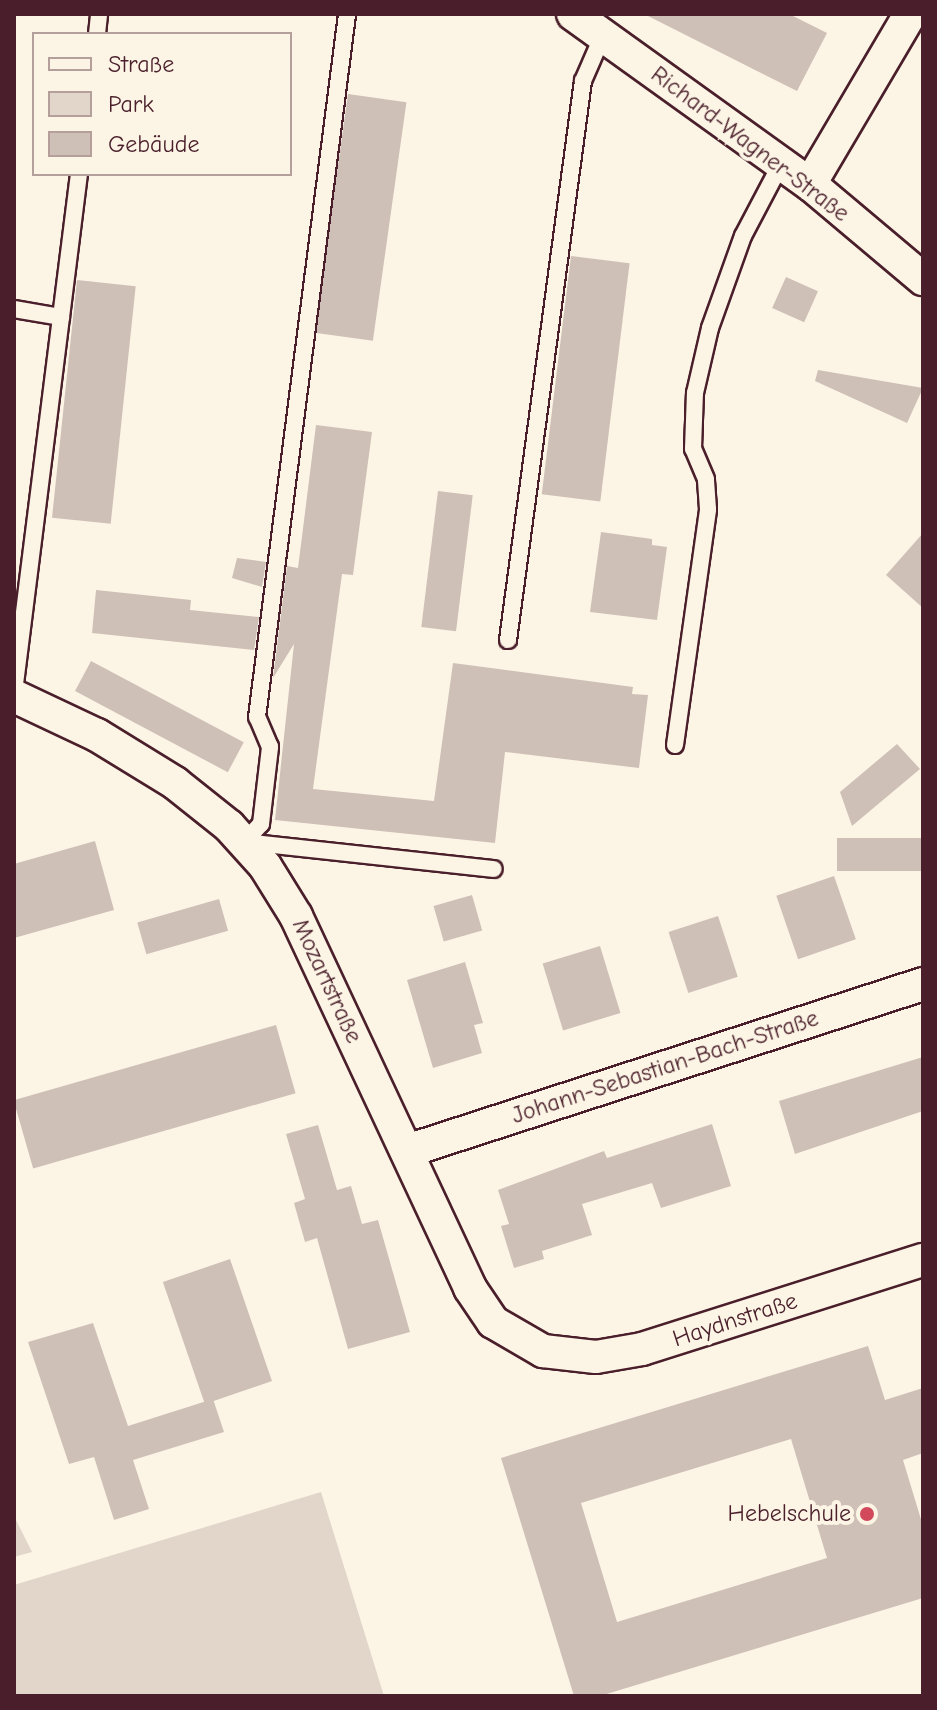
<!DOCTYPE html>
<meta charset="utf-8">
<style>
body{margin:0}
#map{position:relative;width:937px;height:1710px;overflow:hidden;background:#fcf5e5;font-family:"Comic Neue",sans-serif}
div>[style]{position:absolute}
.green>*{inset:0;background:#e2d5ca}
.building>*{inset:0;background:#cfc0b7;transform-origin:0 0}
.roads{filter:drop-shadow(2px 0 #4a1f2b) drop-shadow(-2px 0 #4a1f2b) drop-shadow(0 2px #4a1f2b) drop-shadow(0 -2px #4a1f2b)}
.lane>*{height:16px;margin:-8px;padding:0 8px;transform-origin:8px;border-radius:8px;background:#fcf5e5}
.street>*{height:32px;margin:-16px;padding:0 16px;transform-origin:16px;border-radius:16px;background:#fcf5e5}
.dots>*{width:22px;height:22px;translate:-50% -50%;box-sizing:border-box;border:4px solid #fcf5e5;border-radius:50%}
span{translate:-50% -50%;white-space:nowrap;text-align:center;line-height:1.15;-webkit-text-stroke:8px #fcf5e5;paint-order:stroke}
.street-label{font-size:24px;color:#4a1f2b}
.poi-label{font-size:24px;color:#4a1f2b}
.right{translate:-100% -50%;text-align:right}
.frame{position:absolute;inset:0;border:16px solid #4a1f2b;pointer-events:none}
.legend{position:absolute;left:32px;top:32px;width:260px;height:144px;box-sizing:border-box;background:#fcf5e5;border:2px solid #b59f9b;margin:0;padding:10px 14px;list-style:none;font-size:24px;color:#4a1f2b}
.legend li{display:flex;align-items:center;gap:16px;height:40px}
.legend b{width:40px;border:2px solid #b59f9b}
</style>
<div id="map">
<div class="green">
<div style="clip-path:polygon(321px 1492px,384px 1696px,14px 1696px,14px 1585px)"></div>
<div style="clip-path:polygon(14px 1516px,32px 1552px,14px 1557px)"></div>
</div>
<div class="building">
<div style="clip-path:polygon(644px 14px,789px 14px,827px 33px,797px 91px)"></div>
<div style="left:348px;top:94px;width:59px;height:241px;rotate:8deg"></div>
<div style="left:571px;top:256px;width:59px;height:240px;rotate:7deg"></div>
<div style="left:786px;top:277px;width:35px;height:34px;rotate:24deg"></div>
<div style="left:77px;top:280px;width:59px;height:239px;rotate:6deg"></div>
<div style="clip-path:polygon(818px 370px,923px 388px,907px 423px,815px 381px)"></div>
<div style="clip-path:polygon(316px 425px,372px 432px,353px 575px,342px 574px,313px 789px,434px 801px,453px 663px,633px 687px,632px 694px,648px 695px,639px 768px,505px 752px,495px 843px,275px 820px,294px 644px,273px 678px,287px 566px,298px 568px)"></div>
<div style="left:438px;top:491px;width:35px;height:137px;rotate:7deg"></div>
<div style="clip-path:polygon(601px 532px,652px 539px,652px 545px,667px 547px,657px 620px,590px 612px)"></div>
<div style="clip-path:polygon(923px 533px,923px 608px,886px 575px)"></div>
<div style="clip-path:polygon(237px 558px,266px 562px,262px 587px,232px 578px)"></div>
<div style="clip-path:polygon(96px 590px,191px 600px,190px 610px,259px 617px,254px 650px,92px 633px)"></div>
<div style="left:91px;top:661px;width:173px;height:34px;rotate:28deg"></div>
<div style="clip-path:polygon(897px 744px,920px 769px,852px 826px,840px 792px)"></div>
<div style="left:923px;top:838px;width:33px;height:86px;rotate:90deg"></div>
<div style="clip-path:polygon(95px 841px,114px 910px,14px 938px,14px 864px)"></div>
<div style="left:834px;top:876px;width:67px;height:61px;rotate:71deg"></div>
<div style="left:472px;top:895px;width:37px;height:40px;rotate:74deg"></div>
<div style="left:219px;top:899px;width:33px;height:85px;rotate:74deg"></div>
<div style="left:718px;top:916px;width:64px;height:52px;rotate:72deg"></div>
<div style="left:600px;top:946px;width:70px;height:60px;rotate:73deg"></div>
<div style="clip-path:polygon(465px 962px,483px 1023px,474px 1025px,482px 1053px,433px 1068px,407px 980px)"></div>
<div style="left:276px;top:1025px;width:71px;height:273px;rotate:74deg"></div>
<div style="clip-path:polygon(923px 1057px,923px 1111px,795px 1154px,779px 1101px)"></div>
<div style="clip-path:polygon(712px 1124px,731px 1186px,661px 1208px,652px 1183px,582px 1204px,592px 1235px,542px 1251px,544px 1259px,514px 1268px,501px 1226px,509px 1224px,498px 1190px,604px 1151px,607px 1158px)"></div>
<div style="clip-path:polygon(318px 1125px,337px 1190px,351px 1186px,362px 1224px,378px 1220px,410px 1332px,348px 1349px,317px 1238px,305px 1242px,294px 1203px,305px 1199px,286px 1134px)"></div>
<div style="left:230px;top:1259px;width:129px;height:71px;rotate:71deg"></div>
<div style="clip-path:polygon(93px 1323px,128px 1426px,213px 1399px,224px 1432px,133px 1460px,149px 1509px,114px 1520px,94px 1457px,69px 1464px,28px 1342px)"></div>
<div style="clip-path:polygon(evenodd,868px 1346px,885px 1400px,923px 1388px,923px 1453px,903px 1460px,923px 1526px,923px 1598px,600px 1696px,574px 1696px,501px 1458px,868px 1346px,791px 1439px,827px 1558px,617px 1622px,581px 1503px,791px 1439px)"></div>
</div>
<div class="roads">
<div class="lane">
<div style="left:97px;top:34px;width:20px;rotate:-84deg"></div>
<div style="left:14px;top:309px;width:48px;rotate:9.7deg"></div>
<div style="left:508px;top:640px;width:564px;rotate:-82.36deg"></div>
<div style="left:583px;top:81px;width:50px;rotate:-66.5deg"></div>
<div style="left:14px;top:692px;width:522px;rotate:-82.85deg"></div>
<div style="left:675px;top:745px;width:238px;rotate:-82deg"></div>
<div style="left:708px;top:509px;width:30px;rotate:-94deg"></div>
<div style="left:706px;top:479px;width:33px;rotate:-113deg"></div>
<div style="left:693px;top:449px;width:56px;rotate:-88deg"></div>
<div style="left:695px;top:393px;width:67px;rotate:-77deg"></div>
<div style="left:710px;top:328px;width:98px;rotate:-70.3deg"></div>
<div style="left:743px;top:236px;width:81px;rotate:-62.2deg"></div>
<div style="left:244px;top:842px;width:25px;rotate:-47deg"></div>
<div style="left:261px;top:824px;width:78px;rotate:-83.3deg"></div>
<div style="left:270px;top:747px;width:33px;rotate:-113deg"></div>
<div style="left:257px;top:717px;width:709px;rotate:-82.7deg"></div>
<div style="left:245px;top:842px;width:250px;rotate:6.2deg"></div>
</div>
<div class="street">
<div style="left:573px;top:14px;width:292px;rotate:35.7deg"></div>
<div style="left:810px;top:184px;width:148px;rotate:40.1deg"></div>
<div style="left:810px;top:184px;width:197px;rotate:-59.5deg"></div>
<div style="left:14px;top:696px;width:92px;rotate:25.2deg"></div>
<div style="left:97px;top:735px;width:92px;rotate:31.6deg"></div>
<div style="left:175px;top:783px;width:69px;rotate:38.5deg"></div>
<div style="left:229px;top:826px;width:54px;rotate:48deg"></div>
<div style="left:265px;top:866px;width:59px;rotate:58.2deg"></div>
<div style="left:296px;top:916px;width:411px;rotate:64.9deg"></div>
<div style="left:470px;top:1288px;width:41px;rotate:55.9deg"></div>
<div style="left:493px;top:1322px;width:58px;rotate:30.1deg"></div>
<div style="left:543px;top:1351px;width:53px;rotate:6.5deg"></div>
<div style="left:596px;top:1357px;width:47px;rotate:-9.9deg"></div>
<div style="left:642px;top:1349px;width:295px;rotate:-17.6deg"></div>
<div style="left:407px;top:1151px;width:542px;rotate:-17.93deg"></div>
</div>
</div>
<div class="dots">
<div style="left:867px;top:1514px;background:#d1495b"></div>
</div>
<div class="street-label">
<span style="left:750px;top:144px;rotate:37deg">Richard-Wagner-Straße</span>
<span style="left:327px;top:981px;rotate:65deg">Mozartstraße</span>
<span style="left:665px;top:1067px;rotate:-18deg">Johann-Sebastian-Bach-Straße</span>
<span style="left:735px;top:1320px;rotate:-18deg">Haydnstraße</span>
</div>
<div class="poi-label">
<span class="right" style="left:851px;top:1514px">Hebelschule</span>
</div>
<div class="frame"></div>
<ul class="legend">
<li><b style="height:10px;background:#fcf5e5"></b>Straße</li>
<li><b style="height:22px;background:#e2d5ca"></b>Park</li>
<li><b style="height:22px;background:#cfc0b7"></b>Gebäude</li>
</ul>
</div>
